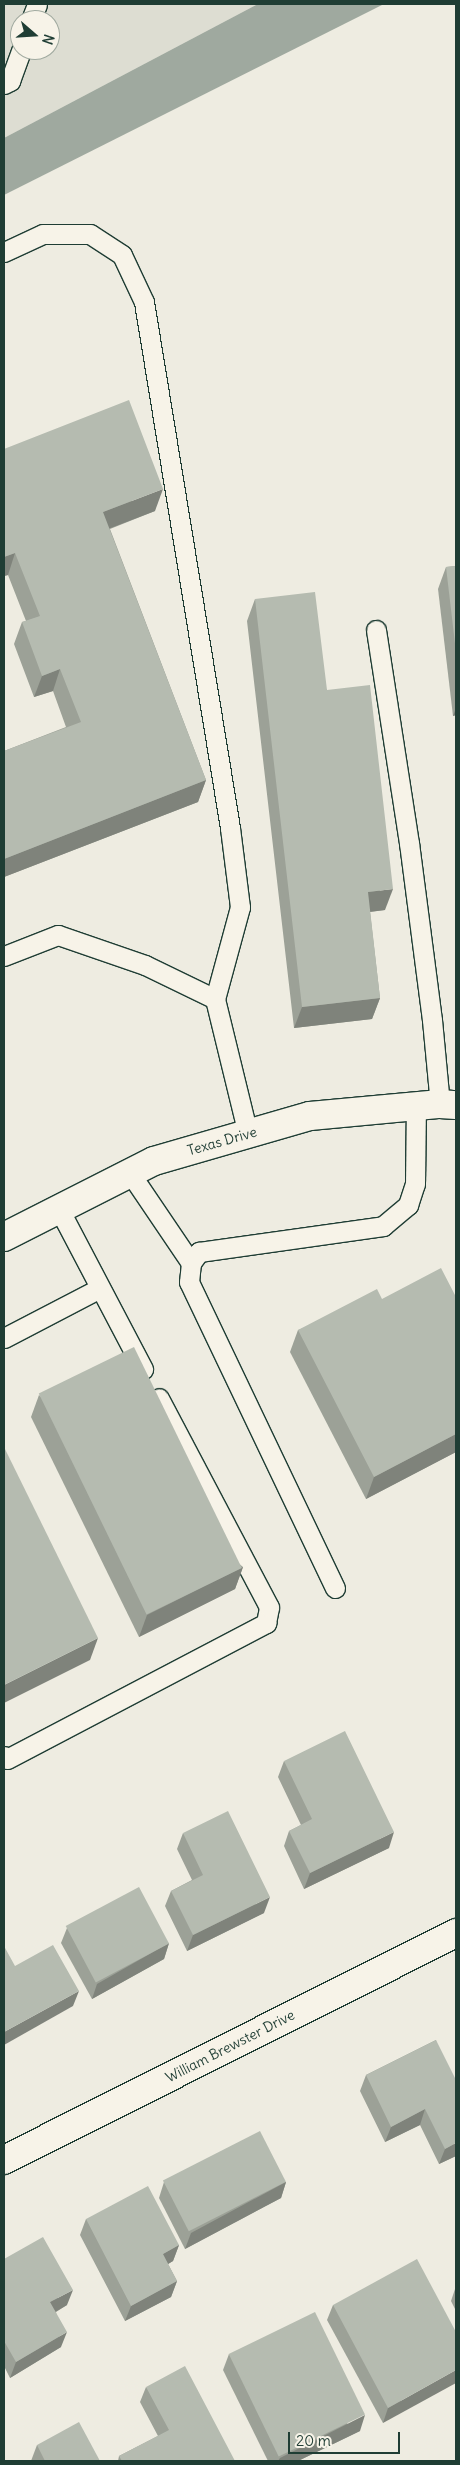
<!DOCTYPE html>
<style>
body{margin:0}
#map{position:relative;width:460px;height:2465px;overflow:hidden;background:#eeece1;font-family:Delius,sans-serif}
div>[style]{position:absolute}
.built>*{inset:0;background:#ddddd2}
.water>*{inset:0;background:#9fa99f}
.roads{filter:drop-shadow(1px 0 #1f3d34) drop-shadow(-1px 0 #1f3d34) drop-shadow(0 1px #1f3d34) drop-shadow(0 -1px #1f3d34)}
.lane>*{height:19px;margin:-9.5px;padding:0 9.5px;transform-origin:9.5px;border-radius:9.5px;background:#f7f3e8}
.street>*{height:28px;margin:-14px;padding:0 14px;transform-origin:14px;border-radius:14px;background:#f7f3e8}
.secondary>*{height:28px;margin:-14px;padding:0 14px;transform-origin:14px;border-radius:14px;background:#f7f3e8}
.wall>*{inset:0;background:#9ca197}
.shaded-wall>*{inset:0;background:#7f837b}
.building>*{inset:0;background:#b5bbb0;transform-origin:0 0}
span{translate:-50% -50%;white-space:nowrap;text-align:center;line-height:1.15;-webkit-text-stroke:5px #f7f3e8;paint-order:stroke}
.street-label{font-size:14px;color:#1f3d34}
.frame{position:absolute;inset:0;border:5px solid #1f3d34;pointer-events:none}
.north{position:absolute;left:10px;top:10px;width:50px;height:50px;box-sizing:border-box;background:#f7f3e8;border:1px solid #a1aaa0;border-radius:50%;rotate:109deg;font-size:14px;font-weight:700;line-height:20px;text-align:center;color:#1f3d34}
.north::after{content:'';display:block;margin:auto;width:18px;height:22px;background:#1f3d34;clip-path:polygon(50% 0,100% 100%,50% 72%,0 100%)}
.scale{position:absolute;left:288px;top:2432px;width:112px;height:22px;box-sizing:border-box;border:2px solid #1f3d34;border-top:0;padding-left:6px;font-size:15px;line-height:18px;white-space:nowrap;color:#1f3d34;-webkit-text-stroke:4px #f7f3e8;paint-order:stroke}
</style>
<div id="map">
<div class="built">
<div style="clip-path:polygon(evenodd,4px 4px,258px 4px,4px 138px,4px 4px,20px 20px,50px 20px,50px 50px,20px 50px,20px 20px)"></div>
</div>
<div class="water">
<div style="clip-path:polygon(258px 4px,384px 4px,4px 195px,4px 138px)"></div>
</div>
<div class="roads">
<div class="lane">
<div style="left:31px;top:20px;width:17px;rotate:-69deg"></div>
<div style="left:4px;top:84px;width:7px;rotate:-27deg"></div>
<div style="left:10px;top:81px;width:33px;rotate:-70deg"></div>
<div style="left:4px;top:252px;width:43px;rotate:-24.8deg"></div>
<div style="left:43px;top:234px;width:47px"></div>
<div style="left:90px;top:234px;width:38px;rotate:33deg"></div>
<div style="left:122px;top:255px;width:52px;rotate:64.9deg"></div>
<div style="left:144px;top:302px;width:533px;rotate:80.71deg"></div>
<div style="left:230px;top:828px;width:80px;rotate:82.8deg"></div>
<div style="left:240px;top:907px;width:95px;rotate:105.2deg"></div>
<div style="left:215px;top:999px;width:139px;rotate:76.3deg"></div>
<div style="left:376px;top:630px;width:216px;rotate:81.2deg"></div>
<div style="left:409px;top:843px;width:178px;rotate:82.6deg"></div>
<div style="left:432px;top:1020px;width:84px;rotate:84.6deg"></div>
<div style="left:4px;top:956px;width:58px;rotate:-21.3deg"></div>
<div style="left:58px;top:935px;width:92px;rotate:19deg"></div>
<div style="left:145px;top:965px;width:78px;rotate:25.9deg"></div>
<div style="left:130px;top:1173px;width:109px;rotate:55.9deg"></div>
<div style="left:59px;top:1209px;width:181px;rotate:62.3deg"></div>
<div style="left:4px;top:1338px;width:108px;rotate:-27.5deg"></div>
<div style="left:335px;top:1588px;width:339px;rotate:-115.5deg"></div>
<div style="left:189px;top:1282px;width:19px;rotate:-84deg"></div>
<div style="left:191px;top:1263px;width:14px;rotate:-54deg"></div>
<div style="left:199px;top:1252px;width:186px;rotate:-8deg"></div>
<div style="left:383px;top:1226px;width:33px;rotate:-40deg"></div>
<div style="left:408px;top:1205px;width:22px;rotate:-72deg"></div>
<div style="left:415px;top:1184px;width:78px;rotate:-89.3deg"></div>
<div style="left:4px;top:1756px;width:4px;rotate:45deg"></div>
<div style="left:7px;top:1759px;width:293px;rotate:-27.7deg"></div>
<div style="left:266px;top:1623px;width:16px;rotate:-79deg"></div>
<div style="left:269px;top:1607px;width:236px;rotate:-117.8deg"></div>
</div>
<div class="street">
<div style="left:4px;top:1237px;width:168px;rotate:-26.9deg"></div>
<div style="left:154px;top:1161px;width:162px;rotate:-16.1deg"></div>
<div style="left:310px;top:1116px;width:131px;rotate:-5.3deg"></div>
<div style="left:440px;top:1104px;width:16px;rotate:4deg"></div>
</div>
<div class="secondary">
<div style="left:4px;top:2160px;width:506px;rotate:-26.67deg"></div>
</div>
</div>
<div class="wall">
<div style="clip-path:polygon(4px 449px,155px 511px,110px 529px,206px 780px,198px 802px,4px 877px,4px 751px,66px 727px,53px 691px,34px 697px,14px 644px,22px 622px,26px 621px,8px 575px,4px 576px)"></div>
<div style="clip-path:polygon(456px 566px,456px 715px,453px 716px,438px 589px,446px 567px)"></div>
<div style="clip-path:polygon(255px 599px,327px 690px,385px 910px,370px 912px,380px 998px,372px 1019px,294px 1028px,247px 621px)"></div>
<div style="clip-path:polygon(456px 1297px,456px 1452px,366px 1499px,290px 1352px,298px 1330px,382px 1299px)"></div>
<div style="clip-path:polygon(39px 1395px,243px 1567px,235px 1589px,139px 1637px,31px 1417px)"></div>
<div style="clip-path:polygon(284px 1761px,389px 1848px,304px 1889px,284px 1846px,289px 1831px,301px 1825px,278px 1777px)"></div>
<div style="clip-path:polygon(183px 1833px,264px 1913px,187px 1951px,165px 1906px,171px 1891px,192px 1880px,177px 1849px)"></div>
<div style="clip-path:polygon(67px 1928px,169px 1943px,164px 1959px,92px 1999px,61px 1943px)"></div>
<div style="clip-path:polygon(436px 2040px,456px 2156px,439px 2164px,420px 2125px,385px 2142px,360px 2091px,366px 2075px)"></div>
<div style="clip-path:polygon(164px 2182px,286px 2182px,281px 2198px,185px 2249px,159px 2198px)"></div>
<div style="clip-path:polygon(86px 2219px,179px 2245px,173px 2261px,168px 2264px,177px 2281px,171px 2297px,125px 2321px,80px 2235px)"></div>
<div style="clip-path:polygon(4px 2259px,67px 2305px,56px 2312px,61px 2347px,10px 2378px,4px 2366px)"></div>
<div style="clip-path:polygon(456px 2286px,456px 2311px,451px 2301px)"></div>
<div style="clip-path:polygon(333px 2305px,456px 2332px,383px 2423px,327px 2320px)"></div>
<div style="clip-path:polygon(229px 2354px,360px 2431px,298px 2461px,268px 2461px,223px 2370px)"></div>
<div style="clip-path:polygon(146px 2387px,235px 2461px,118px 2461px,119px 2456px,158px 2436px,140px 2402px)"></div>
<div style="clip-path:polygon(37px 2445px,100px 2461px,31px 2461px)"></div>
</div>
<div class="shaded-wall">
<div style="clip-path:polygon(163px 489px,155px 511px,95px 534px,103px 512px)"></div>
<div style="clip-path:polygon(15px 553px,8px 575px,4px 576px,4px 557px)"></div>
<div style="clip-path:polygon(60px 669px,53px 691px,34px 697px,42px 676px)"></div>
<div style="clip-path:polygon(456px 708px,456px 715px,453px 716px)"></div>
<div style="clip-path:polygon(206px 780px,198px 802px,4px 877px,4px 859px)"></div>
<div style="clip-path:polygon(393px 889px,385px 910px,360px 913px,368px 892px)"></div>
<div style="clip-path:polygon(380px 998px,372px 1019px,294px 1028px,302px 1007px)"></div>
<div style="clip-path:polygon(456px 1434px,456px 1452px,366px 1499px,374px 1477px)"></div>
<div style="clip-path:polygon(243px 1567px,235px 1589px,139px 1637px,147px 1615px)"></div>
<div style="clip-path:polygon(98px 1638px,90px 1660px,4px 1703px,4px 1685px)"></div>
<div style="clip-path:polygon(394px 1832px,389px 1848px,304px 1889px,310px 1873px)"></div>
<div style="clip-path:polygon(270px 1897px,264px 1913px,187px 1951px,193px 1935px)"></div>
<div style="clip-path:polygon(169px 1943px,164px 1959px,92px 1999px,97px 1984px)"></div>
<div style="clip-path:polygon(79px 1991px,73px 2006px,4px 2045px,4px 2032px)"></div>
<div style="clip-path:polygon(425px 2109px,420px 2125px,385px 2142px,391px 2127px)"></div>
<div style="clip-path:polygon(456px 2143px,456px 2156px,439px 2164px,445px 2149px)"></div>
<div style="clip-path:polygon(286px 2182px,281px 2198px,185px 2249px,191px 2233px)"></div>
<div style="clip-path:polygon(179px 2245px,173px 2261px,158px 2270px,163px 2254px)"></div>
<div style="clip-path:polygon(177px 2281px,171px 2297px,125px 2321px,131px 2306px)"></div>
<div style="clip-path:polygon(73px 2290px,67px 2305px,45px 2318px,50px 2302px)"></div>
<div style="clip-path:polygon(67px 2332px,61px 2347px,10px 2378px,16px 2362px)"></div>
<div style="clip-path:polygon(456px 2370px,456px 2383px,383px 2423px,388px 2408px)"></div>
<div style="clip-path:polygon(365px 2415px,360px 2431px,298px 2461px,278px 2461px,280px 2458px)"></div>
</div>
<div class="building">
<div style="clip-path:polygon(129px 400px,163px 489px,103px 512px,206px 780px,4px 859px,4px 751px,81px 722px,60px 669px,42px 676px,22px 622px,40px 616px,15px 553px,4px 557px,4px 449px)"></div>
<div style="clip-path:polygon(456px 566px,456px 652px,446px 567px)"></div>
<div style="clip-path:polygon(315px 592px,327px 690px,370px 685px,393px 889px,368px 892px,380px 998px,302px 1007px,255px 599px)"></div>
<div style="clip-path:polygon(441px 1268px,456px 1297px,456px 1434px,374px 1477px,298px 1330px,377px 1289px,382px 1299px)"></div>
<div style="left:134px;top:1347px;width:246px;height:106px;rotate:64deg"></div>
<div style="clip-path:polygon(4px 1447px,98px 1638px,4px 1685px)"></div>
<div style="clip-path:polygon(345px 1731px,394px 1832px,310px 1873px,289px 1831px,312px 1819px,284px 1761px)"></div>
<div style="clip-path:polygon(228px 1811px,270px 1897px,193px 1935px,171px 1891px,203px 1875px,183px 1833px)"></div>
<div style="left:139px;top:1887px;width:64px;height:83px;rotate:62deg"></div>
<div style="clip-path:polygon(53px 1945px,79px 1991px,4px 2032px,4px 1946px,15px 1966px)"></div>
<div style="clip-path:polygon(436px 2040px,456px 2080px,456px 2143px,445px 2149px,425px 2109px,391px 2127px,366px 2075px)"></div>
<div style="left:260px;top:2131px;width:57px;height:109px;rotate:63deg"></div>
<div style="clip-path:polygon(148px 2186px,179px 2245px,163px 2254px,177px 2281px,131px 2306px,86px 2219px)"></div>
<div style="clip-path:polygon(43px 2237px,73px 2290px,50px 2302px,67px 2332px,16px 2362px,4px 2341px,4px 2259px)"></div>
<div style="clip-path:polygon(417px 2259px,456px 2332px,456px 2370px,388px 2408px,333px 2305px)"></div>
<div style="left:315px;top:2312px;width:114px;height:96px;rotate:64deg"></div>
<div style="clip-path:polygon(185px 2366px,235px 2461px,122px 2461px,119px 2456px,169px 2430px,146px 2387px)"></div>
<div style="clip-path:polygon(79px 2422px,100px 2461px,45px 2461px,37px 2445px)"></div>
</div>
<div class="street-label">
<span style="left:222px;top:1141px;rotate:-16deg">Texas Drive</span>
<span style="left:230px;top:2046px;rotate:-27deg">William Brewster Drive</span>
</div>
<div class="frame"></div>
<div class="north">N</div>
<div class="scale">20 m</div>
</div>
